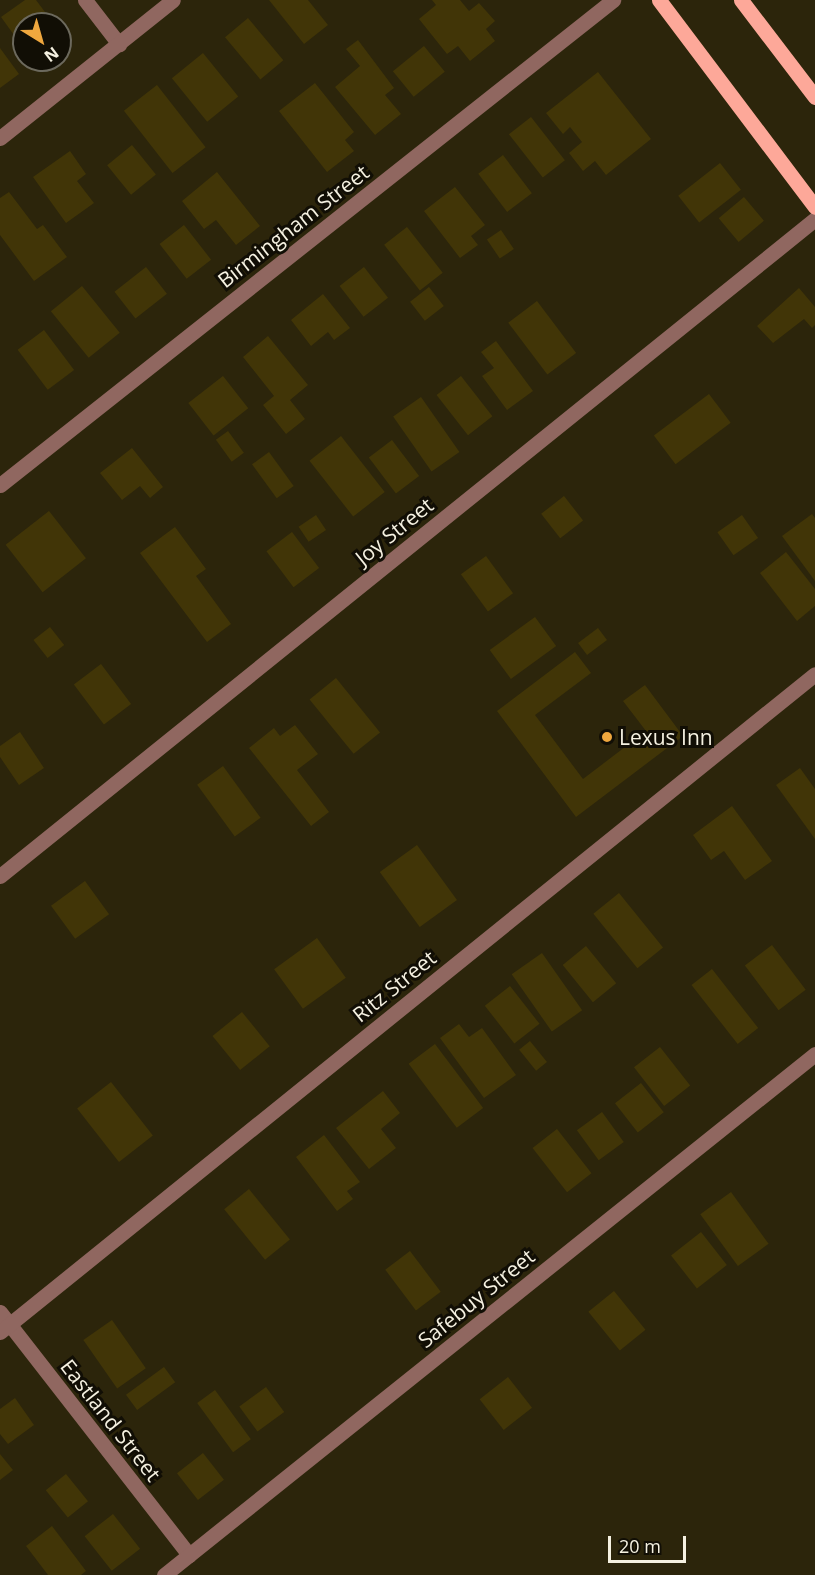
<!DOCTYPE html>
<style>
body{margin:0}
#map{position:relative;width:815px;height:1575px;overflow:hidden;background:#2c250b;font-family:"Open Sans",sans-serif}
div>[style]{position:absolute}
.building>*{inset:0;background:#413507;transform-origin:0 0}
.minor>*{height:15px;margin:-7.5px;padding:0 7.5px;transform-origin:7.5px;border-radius:7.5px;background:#906760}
.major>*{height:15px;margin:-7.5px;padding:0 7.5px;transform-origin:7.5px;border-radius:7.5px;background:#fda899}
.dots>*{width:16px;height:16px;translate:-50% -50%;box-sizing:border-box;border:3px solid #110e05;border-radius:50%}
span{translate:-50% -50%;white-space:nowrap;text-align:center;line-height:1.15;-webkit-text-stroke:6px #110e05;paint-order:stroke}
.street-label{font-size:21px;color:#f5f1e1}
.poi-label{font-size:21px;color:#f5f1e1}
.left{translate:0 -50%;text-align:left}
.north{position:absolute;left:12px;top:12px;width:60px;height:60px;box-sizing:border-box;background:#110e05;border:2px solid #6c695d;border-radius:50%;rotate:143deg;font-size:16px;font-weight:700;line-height:24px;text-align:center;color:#f5f1e1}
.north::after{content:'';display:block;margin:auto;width:21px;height:27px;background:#efa73e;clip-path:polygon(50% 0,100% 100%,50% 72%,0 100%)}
.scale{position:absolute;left:608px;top:1536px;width:78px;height:27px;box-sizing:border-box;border:3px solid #f5f1e1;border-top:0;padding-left:8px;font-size:18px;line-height:21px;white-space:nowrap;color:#f5f1e1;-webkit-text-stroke:4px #110e05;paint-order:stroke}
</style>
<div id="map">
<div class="building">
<div style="clip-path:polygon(25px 0,36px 0,54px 24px,24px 24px,24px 49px,1px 17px)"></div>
<div style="clip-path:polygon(269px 0,308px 0,328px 25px,304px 44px)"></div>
<div style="clip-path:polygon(432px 0,460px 0,469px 11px,479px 3px,495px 21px,486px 29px,495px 41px,470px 61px,458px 46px,447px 54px,419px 19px,436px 5px)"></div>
<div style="left:248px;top:18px;width:55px;height:30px;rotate:50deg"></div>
<div style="clip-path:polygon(358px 40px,394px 88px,385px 95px,401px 114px,375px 135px,335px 87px,360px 66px,346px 49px)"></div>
<div style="left:424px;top:46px;width:33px;height:40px;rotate:51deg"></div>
<div style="clip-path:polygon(0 48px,19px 74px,0 88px)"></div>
<div style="left:203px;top:53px;width:56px;height:40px;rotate:51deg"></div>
<div style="clip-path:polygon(598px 72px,651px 139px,606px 175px,595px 161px,583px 171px,569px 153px,582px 142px,570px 127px,563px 134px,546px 113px)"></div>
<div style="clip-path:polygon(315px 83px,354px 132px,345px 140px,354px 151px,327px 172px,279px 111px)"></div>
<div style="left:157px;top:85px;width:79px;height:42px;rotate:52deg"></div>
<div style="left:531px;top:117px;width:55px;height:28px;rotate:52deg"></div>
<div style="left:132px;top:145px;width:38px;height:32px;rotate:51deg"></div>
<div style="clip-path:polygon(70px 151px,86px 174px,77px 181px,94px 203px,66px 223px,33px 177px)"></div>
<div style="left:503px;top:155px;width:48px;height:31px;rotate:53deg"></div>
<div style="left:720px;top:163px;width:34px;height:53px;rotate:52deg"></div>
<div style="clip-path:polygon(217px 172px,260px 226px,236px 245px,216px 220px,204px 229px,182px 201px)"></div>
<div style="clip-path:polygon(455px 187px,485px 225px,471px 236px,478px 245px,460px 258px,424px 211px)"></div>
<div style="clip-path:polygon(9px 192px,37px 229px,43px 225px,67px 257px,34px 281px,0 235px,0 198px)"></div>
<div style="left:744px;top:197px;width:31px;height:33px;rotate:50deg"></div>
<div style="left:184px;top:225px;width:44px;height:31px;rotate:52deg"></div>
<div style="left:407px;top:227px;width:58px;height:29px;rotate:52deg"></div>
<div style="left:501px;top:230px;width:23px;height:17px;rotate:56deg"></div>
<div style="left:146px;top:267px;width:34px;height:40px;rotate:52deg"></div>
<div style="left:364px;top:267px;width:39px;height:31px;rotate:52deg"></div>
<div style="left:82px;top:286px;width:60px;height:40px;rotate:51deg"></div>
<div style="left:429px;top:287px;width:24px;height:24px;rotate:52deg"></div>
<div style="clip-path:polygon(799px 288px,815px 307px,815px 325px,812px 328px,804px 319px,773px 343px,757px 326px)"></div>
<div style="clip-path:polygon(323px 294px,350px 328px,334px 340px,328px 332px,311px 346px,291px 320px)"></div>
<div style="left:537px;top:301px;width:65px;height:36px;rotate:53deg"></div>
<div style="left:44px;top:330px;width:50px;height:33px;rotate:53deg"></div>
<div style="clip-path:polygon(268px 336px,308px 385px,290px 400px,305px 419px,286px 434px,263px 405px,274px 396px,243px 357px)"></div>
<div style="clip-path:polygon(496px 341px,533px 391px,507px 410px,482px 376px,494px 368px,481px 352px)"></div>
<div style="left:223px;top:376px;width:41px;height:44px;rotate:52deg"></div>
<div style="left:461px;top:376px;width:51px;height:31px;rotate:52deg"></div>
<div style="left:709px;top:394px;width:36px;height:69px;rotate:53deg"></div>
<div style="left:421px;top:397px;width:67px;height:34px;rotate:55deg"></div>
<div style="left:228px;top:431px;width:27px;height:15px;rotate:54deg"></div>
<div style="left:341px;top:436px;width:71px;height:40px;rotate:52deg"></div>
<div style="left:392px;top:440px;width:45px;height:29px;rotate:53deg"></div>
<div style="clip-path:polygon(132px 448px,163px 487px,150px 498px,140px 486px,122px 500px,100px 473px)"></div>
<div style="left:269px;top:452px;width:42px;height:21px;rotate:54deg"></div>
<div style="left:564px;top:496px;width:31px;height:29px;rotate:52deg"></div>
<div style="left:49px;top:511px;width:60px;height:55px;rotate:52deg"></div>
<div style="clip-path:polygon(812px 514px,815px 518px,815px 581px,782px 536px)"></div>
<div style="left:316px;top:515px;width:18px;height:21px;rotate:56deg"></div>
<div style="left:742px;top:515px;width:28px;height:30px;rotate:55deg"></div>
<div style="clip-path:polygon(175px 527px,206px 569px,196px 576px,231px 624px,207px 642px,140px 553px)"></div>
<div style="left:292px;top:532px;width:45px;height:32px;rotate:53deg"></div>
<div style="clip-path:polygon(786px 552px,815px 589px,815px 606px,797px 621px,760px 573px)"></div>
<div style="left:486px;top:556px;width:46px;height:31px;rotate:54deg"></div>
<div style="left:535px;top:617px;width:36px;height:56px;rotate:54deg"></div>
<div style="left:50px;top:627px;width:23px;height:21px;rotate:52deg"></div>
<div style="left:598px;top:628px;width:15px;height:25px;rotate:53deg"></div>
<div style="clip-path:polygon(575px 652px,591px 673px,535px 715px,583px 779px,646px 731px,623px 701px,645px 685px,683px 736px,576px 817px,497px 711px)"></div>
<div style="left:101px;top:664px;width:50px;height:34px;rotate:53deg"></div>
<div style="left:336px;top:678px;width:70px;height:34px;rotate:51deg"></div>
<div style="clip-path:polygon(295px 725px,318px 754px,297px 770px,329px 812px,311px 826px,249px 748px,274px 728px,280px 736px)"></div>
<div style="clip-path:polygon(20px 732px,44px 768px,19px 785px,0 757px,0 746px)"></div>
<div style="left:223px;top:766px;width:64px;height:32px;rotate:54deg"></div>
<div style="clip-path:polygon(800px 768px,815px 789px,815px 839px,776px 785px)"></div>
<div style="clip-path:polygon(732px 806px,772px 861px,745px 880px,724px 851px,711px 860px,693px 835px)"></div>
<div style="left:417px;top:845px;width:68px;height:46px;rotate:54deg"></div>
<div style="left:85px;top:881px;width:41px;height:42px;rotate:54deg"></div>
<div style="left:619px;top:893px;width:70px;height:33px;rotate:51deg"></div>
<div style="left:317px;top:938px;width:49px;height:53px;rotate:54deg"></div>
<div style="left:772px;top:945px;width:56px;height:34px;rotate:53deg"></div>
<div style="left:586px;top:946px;width:48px;height:30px;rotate:51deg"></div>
<div style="left:542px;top:953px;width:70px;height:37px;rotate:55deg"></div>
<div style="left:712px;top:969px;width:75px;height:26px;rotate:52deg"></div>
<div style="left:510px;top:986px;width:48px;height:32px;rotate:52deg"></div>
<div style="left:242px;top:1012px;width:44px;height:38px;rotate:51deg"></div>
<div style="clip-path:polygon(459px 1024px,469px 1037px,482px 1028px,516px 1075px,484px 1098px,440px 1038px)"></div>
<div style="left:530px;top:1041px;width:27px;height:14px;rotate:51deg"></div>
<div style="left:435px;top:1044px;width:80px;height:33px;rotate:53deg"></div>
<div style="left:660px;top:1047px;width:49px;height:33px;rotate:52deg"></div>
<div style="left:111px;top:1082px;width:68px;height:43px;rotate:52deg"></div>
<div style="left:641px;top:1083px;width:37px;height:33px;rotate:52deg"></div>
<div style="clip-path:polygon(383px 1091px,400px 1113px,381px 1129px,396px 1148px,369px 1169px,336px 1128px)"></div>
<div style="left:602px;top:1112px;width:37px;height:31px;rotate:54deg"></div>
<div style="left:557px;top:1129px;width:56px;height:31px;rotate:52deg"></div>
<div style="clip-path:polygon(324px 1135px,360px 1182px,347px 1191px,353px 1199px,337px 1211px,296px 1157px)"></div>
<div style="left:249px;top:1189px;width:65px;height:32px;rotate:51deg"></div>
<div style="left:731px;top:1192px;width:64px;height:38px;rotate:54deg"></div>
<div style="left:701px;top:1232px;width:42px;height:38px;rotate:52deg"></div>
<div style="left:410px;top:1251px;width:51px;height:31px;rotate:53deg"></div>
<div style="left:614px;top:1291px;width:50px;height:33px;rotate:51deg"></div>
<div style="left:112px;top:1320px;width:59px;height:35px;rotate:55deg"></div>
<div style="left:164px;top:1367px;width:19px;height:47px;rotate:54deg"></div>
<div style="left:508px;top:1377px;width:39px;height:36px;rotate:52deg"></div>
<div style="left:266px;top:1387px;width:31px;height:33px;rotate:54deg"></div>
<div style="left:215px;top:1390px;width:61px;height:22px;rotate:54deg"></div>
<div style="clip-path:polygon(15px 1398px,34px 1425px,8px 1444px,0 1434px,0 1409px)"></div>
<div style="left:203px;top:1453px;width:34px;height:33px;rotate:52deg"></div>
<div style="clip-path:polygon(0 1454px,13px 1470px,0 1480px)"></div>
<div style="left:66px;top:1474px;width:35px;height:26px;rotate:51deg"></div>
<div style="left:113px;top:1514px;width:44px;height:36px;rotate:52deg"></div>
<div style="clip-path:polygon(52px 1526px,86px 1571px,81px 1575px,48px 1575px,26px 1546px)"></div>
</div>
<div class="minor">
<div style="left:85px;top:0;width:56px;rotate:52.3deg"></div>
<div style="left:0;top:138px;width:221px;rotate:-38.6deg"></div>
<div style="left:0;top:485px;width:782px;rotate:-38.35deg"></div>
<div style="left:0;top:876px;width:1047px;rotate:-38.87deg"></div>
<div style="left:0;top:1312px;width:308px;rotate:52.1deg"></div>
<div style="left:0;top:1332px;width:1047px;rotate:-38.92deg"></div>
<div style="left:164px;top:1575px;width:834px;rotate:-38.67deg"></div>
</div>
<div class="major">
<div style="left:659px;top:0;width:259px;rotate:53deg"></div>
<div style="left:741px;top:0;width:122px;rotate:52.7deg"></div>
</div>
<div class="dots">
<div style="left:607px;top:737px;background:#efa73e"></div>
</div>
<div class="street-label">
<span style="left:293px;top:226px;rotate:-38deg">Birmingham Street</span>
<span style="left:394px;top:531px;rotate:-39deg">Joy Street</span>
<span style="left:394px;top:986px;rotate:-39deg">Ritz Street</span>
<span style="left:476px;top:1298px;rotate:-39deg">Safebuy Street</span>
<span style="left:111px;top:1420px;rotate:52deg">Eastland Street</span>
</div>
<div class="poi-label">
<span class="left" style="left:619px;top:737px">Lexus Inn</span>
</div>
<div class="north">N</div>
<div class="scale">20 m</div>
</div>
